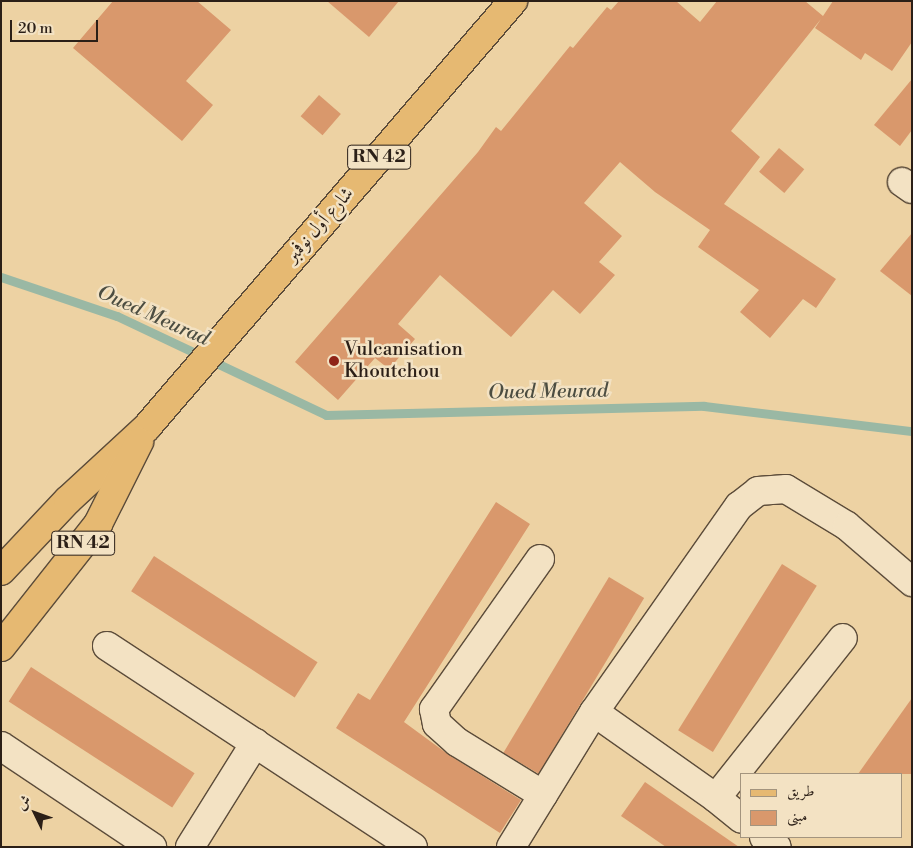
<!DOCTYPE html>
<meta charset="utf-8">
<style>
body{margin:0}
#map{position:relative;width:913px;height:848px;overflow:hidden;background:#edd2a3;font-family:"Libre Bodoni",Amiri,serif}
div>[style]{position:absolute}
.stream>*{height:9px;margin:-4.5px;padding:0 4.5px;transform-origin:4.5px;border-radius:4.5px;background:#9ab8a4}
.building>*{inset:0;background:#d9986c;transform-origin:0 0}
.roads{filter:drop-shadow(1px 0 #5c4c3a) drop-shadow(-1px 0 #5c4c3a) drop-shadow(0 1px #5c4c3a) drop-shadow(0 -1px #5c4c3a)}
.minor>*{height:28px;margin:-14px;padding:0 14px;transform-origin:14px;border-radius:14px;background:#f3e2c3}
.major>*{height:28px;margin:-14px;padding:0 14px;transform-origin:14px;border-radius:14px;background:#e6b972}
.dots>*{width:14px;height:14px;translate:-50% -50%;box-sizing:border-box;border:2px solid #f3e2c3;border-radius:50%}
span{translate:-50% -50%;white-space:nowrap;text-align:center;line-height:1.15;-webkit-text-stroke:5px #f3e2c3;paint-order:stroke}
.shield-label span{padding:1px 4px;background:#f3e2c3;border:1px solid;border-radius:4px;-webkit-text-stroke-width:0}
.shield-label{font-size:18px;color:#2b1f17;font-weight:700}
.street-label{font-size:19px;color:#2b1f17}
.poi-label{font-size:19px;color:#2b1f17}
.left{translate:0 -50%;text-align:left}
.water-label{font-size:20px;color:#4c4d41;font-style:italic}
.frame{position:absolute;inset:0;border:2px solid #2b1f17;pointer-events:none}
.legend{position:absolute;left:740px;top:773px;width:162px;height:65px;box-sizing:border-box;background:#f3e2c3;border:1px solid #a3947e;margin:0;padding:6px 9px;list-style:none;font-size:15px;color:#2b1f17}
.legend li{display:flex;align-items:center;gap:10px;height:25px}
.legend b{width:25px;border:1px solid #a3947e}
.north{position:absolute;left:10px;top:788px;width:50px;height:50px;-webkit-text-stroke:4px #f3e2c3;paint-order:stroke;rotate:312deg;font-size:14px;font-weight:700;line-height:20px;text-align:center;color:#2b1f17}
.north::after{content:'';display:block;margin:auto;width:18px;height:22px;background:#2b1f17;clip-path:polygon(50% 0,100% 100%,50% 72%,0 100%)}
.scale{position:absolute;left:10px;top:20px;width:88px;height:22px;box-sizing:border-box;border:2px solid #2b1f17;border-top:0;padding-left:6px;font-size:15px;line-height:18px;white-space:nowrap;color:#2b1f17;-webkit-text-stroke:4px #f3e2c3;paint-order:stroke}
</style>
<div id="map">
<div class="stream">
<div style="left:1px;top:277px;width:122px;rotate:18.6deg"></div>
<div style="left:117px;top:316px;width:231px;rotate:25.3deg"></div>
<div style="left:326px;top:415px;width:378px;rotate:-1.4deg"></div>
<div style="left:704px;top:406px;width:209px;rotate:6.9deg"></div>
</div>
<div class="building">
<div style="clip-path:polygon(113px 1px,197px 1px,231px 30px,186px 81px,213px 105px,182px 141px,73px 48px)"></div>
<div style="clip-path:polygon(327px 1px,399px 1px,369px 37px)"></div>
<div style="clip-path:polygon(619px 1px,676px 1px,700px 22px,717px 1px,805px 1px,823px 16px,833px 1px,912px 1px,912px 42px,892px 71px,865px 53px,861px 60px,815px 28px,821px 19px,731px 131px,760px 157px,724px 204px,836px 279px,816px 308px,803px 299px,770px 338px,740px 312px,759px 290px,698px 247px,710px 230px,655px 192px,620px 162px,584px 203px,622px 236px,599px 262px,615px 275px,580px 314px,553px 290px,511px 337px,440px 275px,398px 324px,415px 339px,389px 369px,375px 358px,338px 400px,295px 362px,478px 152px,496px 127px,501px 131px,570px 46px,573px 48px,607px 7px,611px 10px)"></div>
<div style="clip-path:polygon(912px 79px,912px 130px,900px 146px,874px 125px)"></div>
<div style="left:319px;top:95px;width:29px;height:28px;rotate:41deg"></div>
<div style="left:779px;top:148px;width:33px;height:31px;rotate:40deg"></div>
<div style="clip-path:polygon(912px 233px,912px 296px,880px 271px)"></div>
<div style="clip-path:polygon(496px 502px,530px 524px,404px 722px,449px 755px,521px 800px,500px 833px,336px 728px,358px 693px,370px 700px)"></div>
<div style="left:154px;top:556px;width:195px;height:42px;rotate:33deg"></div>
<div style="left:782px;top:564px;width:41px;height:196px;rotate:32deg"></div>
<div style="left:609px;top:577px;width:41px;height:205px;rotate:31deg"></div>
<div style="left:31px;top:667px;width:195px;height:41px;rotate:33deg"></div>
<div style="clip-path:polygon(912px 698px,912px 774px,858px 774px)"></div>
<div style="clip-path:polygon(645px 782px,739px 847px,666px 847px,621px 816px)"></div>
</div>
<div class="roads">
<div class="minor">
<div style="left:902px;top:182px;width:12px;rotate:35deg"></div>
<div style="left:540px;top:559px;width:184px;rotate:125.2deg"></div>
<div style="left:434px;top:709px;width:15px;rotate:79deg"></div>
<div style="left:437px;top:724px;width:27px;rotate:42deg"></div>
<div style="left:457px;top:742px;width:101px;rotate:31.6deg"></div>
<div style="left:107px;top:646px;width:366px;rotate:33.3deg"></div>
<div style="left:594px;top:712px;width:149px;rotate:35.2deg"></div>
<div style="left:716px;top:798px;width:204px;rotate:-51.6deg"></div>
<div style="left:1px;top:746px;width:182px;rotate:33.8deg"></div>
<div style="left:716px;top:798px;width:33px;rotate:39deg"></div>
<div style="left:764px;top:837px;width:16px;rotate:38deg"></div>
<div style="left:190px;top:847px;width:123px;rotate:-58deg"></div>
<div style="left:511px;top:847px;width:158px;rotate:-58.4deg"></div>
<div style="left:594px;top:712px;width:252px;rotate:-54.9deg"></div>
<div style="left:739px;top:506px;width:24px;rotate:-38deg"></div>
<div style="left:758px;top:491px;width:28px;rotate:-4deg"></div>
<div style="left:786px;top:489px;width:71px;rotate:31.2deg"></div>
<div style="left:847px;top:526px;width:86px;rotate:40.7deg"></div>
</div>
<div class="major">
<div style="left:1px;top:571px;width:98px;rotate:-46.7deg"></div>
<div style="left:68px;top:500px;width:108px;rotate:-42.7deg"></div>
<div style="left:147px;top:427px;width:562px;rotate:-49.33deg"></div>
<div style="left:1px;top:647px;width:157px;rotate:-51.7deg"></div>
<div style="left:98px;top:524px;width:92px;rotate:-63.4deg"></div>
</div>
</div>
<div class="dots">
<div style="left:334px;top:361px;background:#8f2418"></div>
</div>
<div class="shield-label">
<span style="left:379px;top:157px">RN 42</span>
<span style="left:83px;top:543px">RN 42</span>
</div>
<div class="street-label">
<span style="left:320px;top:225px;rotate:-49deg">شارع أول نوفمبر</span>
</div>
<div class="poi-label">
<span class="left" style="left:344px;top:361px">Vulcanisation<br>Khoutchou</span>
</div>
<div class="water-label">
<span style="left:153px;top:316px;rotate:24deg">Oued Meurad</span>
<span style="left:548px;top:392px;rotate:-1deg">Oued Meurad</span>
</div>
<div class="frame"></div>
<ul class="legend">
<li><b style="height:6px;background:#e6b972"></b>طريق</li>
<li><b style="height:14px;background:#d9986c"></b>مبنى</li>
</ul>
<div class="north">ش</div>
<div class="scale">20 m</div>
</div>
